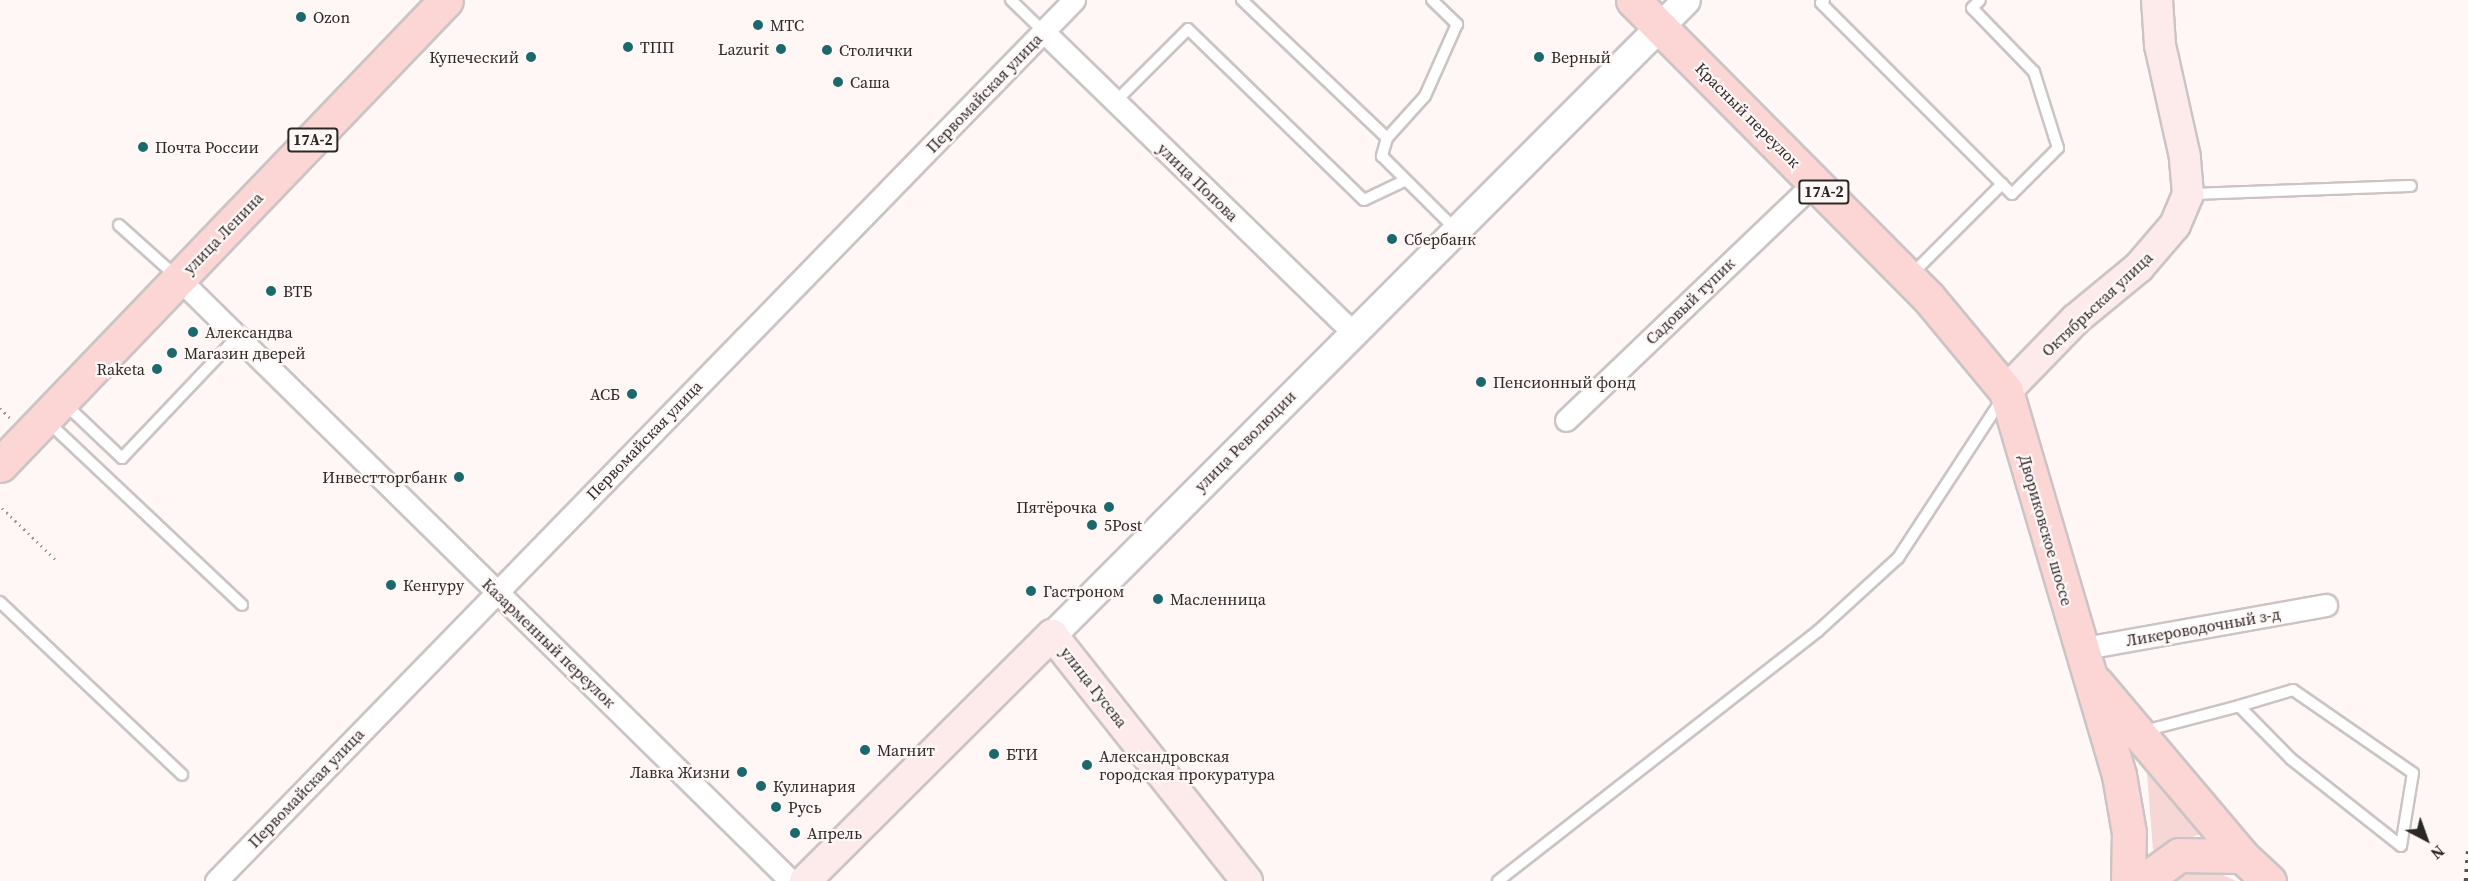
<!DOCTYPE html>
<meta charset="utf-8">
<style>
body{margin:0}
#map{position:relative;width:2468px;height:881px;overflow:hidden;background:#fff7f6;font-family:"Source Serif 4",serif}
div>[style]{position:absolute}
.green>*{inset:0;background:#f6d7d6}
.path>*{height:3px;margin-top:-1.5px;transform-origin:0;background:repeating-linear-gradient(90deg,#9e9998 0 1.5px,transparent 0 6px)}
.roads{filter:drop-shadow(2px 0 #ccc4c4) drop-shadow(-2px 0 #ccc4c4) drop-shadow(0 2px #ccc4c4) drop-shadow(0 -2px #ccc4c4)}
.service>*{height:10px;margin:-5px;padding:0 5px;transform-origin:5px;border-radius:5px;background:#fff}
.minor>*{height:21px;margin:-10.5px;padding:0 10.5px;transform-origin:10.5px;border-radius:10.5px;background:#fff}
.tertiary>*{height:27px;margin:-13.5px;padding:0 13.5px;transform-origin:13.5px;border-radius:13.5px;background:#fff}
.secondary>*{height:30px;margin:-15px;padding:0 15px;transform-origin:15px;border-radius:15px;background:#fdeaea}
.primary>*{height:33px;margin:-16.5px;padding:0 16.5px;transform-origin:16.5px;border-radius:16.5px;background:#fbd6d4}
.rail>*{height:4.5px;margin-top:-2.25px;transform-origin:0;background:repeating-linear-gradient(90deg,#565251 0 3px,transparent 0 9px)}
.dots>*{width:16px;height:16px;translate:-50% -50%;box-sizing:border-box;border:3px solid #fff7f6;border-radius:50%}
span{translate:-50% -50%;white-space:nowrap;text-align:center;line-height:1.15;-webkit-text-stroke:4.5px #fff7f6;paint-order:stroke}
.shield-label span{padding:2px 4px;background:#fff7f6;border:2px solid;border-radius:4px;-webkit-text-stroke-width:0}
.shield-label{font-size:15px;color:#2b2828;font-weight:700}
.poi-label{font-size:16px;color:#2b2828}
.left{translate:0 -50%;text-align:left}
.right{translate:-100% -50%;text-align:right}
.street-label{font-size:16px;color:#2b2828}
.north{position:absolute;left:2396px;top:809px;width:60px;height:60px;-webkit-text-stroke:4px #fff7f6;paint-order:stroke;rotate:139deg;font-size:16px;font-weight:700;line-height:24px;text-align:center;color:#2b2828}
.north::after{content:'';display:block;margin:auto;width:21px;height:27px;background:#2b2828;clip-path:polygon(50% 0,100% 100%,50% 72%,0 100%)}
</style>
<div id="map">
<div class="green">
<div style="clip-path:polygon(2147px 773px,2201px 834px,2153px 850px)"></div>
<div style="clip-path:polygon(2193px 871px,2221px 874px,2236px 881px,2173px 881px)"></div>
</div>
<div class="path">
<div style="left:0;top:408px;width:16px;rotate:45deg"></div>
<div style="left:2px;top:508px;width:75px;rotate:43.9deg"></div>
</div>
<div class="roads">
<div class="service">
<div style="left:1011px;top:0;width:46px;rotate:44.1deg"></div>
<div style="left:1242px;top:0;width:200px;rotate:43.6deg"></div>
<div style="left:1432px;top:0;width:35px;rotate:44deg"></div>
<div style="left:1457px;top:24px;width:79px;rotate:114deg"></div>
<div style="left:1425px;top:96px;width:57px;rotate:132.1deg"></div>
<div style="left:1387px;top:138px;width:19px;rotate:106deg"></div>
<div style="left:1382px;top:156px;width:103px;rotate:45deg"></div>
<div style="left:1824px;top:0;width:4px;rotate:135deg"></div>
<div style="left:1821px;top:3px;width:270px;rotate:45deg"></div>
<div style="left:2012px;top:194px;width:65px;rotate:-45deg"></div>
<div style="left:2058px;top:148px;width:80px;rotate:-107.5deg"></div>
<div style="left:2034px;top:72px;width:89px;rotate:-134.1deg"></div>
<div style="left:1972px;top:8px;width:11px;rotate:-45deg"></div>
<div style="left:1115px;top:102px;width:103px;rotate:-45deg"></div>
<div style="left:1188px;top:29px;width:245px;rotate:44.2deg"></div>
<div style="left:1364px;top:200px;width:44px;rotate:-25.4deg"></div>
<div style="left:2191px;top:194px;width:220px;rotate:-2.1deg"></div>
<div style="left:119px;top:225px;width:78px;rotate:41.9deg"></div>
<div style="left:1911px;top:275px;width:129px;rotate:-45deg"></div>
<div style="left:64px;top:403px;width:80px;rotate:43.5deg"></div>
<div style="left:122px;top:458px;width:167px;rotate:-46.5deg"></div>
<div style="left:47px;top:421px;width:268px;rotate:43.3deg"></div>
<div style="left:0;top:602px;width:251px;rotate:43.5deg"></div>
<div style="left:2144px;top:731px;width:98px;rotate:-14.7deg"></div>
<div style="left:2239px;top:706px;width:74px;rotate:45.5deg"></div>
<div style="left:2291px;top:759px;width:140px;rotate:38.3deg"></div>
<div style="left:2401px;top:846px;width:74px;rotate:-80.7deg"></div>
<div style="left:2413px;top:773px;width:146px;rotate:-145.3deg"></div>
<div style="left:2293px;top:690px;width:56px;rotate:163.5deg"></div>
<div style="left:1498px;top:881px;width:406px;rotate:-38deg"></div>
<div style="left:1818px;top:631px;width:108px;rotate:-42.4deg"></div>
<div style="left:1898px;top:558px;width:190px;rotate:-56.8deg"></div>
</div>
<div class="minor">
<div style="left:1044px;top:32px;width:430px;rotate:44.2deg"></div>
<div style="left:179px;top:279px;width:858px;rotate:44.53deg"></div>
<div style="left:1566px;top:420px;width:344px;rotate:-43.7deg"></div>
<div style="left:2079px;top:649px;width:251px;rotate:-10.1deg"></div>
<div style="left:216px;top:881px;width:1230px;rotate:-45.76deg"></div>
</div>
<div class="tertiary">
<div style="left:1052px;top:635px;width:897px;rotate:-45.05deg"></div>
</div>
<div class="secondary">
<div style="left:2006px;top:391px;width:100px;rotate:-45.8deg"></div>
<div style="left:2076px;top:319px;width:82px;rotate:-39.5deg"></div>
<div style="left:2139px;top:267px;width:55px;rotate:-49.4deg"></div>
<div style="left:2175px;top:225px;width:34px;rotate:-67deg"></div>
<div style="left:2188px;top:194px;width:37px;rotate:-95deg"></div>
<div style="left:2185px;top:157px;width:115px;rotate:-102.6deg"></div>
<div style="left:2160px;top:45px;width:45px;rotate:-93.8deg"></div>
<div style="left:805px;top:881px;width:349px;rotate:-44.9deg"></div>
<div style="left:1052px;top:635px;width:314px;rotate:51.6deg"></div>
</div>
<div class="primary">
<div style="left:1633px;top:0;width:419px;rotate:45.2deg"></div>
<div style="left:1928px;top:297px;width:122px;rotate:50.3deg"></div>
<div style="left:2006px;top:391px;width:400px;rotate:73.6deg"></div>
<div style="left:2119px;top:775px;width:59px;rotate:80.2deg"></div>
<div style="left:2129px;top:833px;width:48px;rotate:91.2deg"></div>
<div style="left:0;top:465px;width:644px;rotate:-46.19deg"></div>
<div style="left:2096px;top:683px;width:226px;rotate:49.8deg"></div>
<div style="left:2242px;top:856px;width:37px;rotate:43deg"></div>
<div style="left:2143px;top:881px;width:44px;rotate:-35.8deg"></div>
<div style="left:2179px;top:855px;width:63px;rotate:0.9deg"></div>
</div>
</div>
<div class="rail">
<div style="left:2466px;top:881px;width:30px;rotate:-86deg"></div>
</div>
<div class="dots">
<div style="left:301px;top:17px;background:#1c696d"></div>
<div style="left:758px;top:25px;background:#1c696d"></div>
<div style="left:628px;top:47px;background:#1c696d"></div>
<div style="left:781px;top:49px;background:#1c696d"></div>
<div style="left:827px;top:50px;background:#1c696d"></div>
<div style="left:531px;top:57px;background:#1c696d"></div>
<div style="left:1539px;top:57px;background:#1c696d"></div>
<div style="left:838px;top:82px;background:#1c696d"></div>
<div style="left:143px;top:147px;background:#1c696d"></div>
<div style="left:1392px;top:239px;background:#1c696d"></div>
<div style="left:271px;top:291px;background:#1c696d"></div>
<div style="left:193px;top:332px;background:#1c696d"></div>
<div style="left:172px;top:353px;background:#1c696d"></div>
<div style="left:157px;top:369px;background:#1c696d"></div>
<div style="left:1481px;top:382px;background:#1c696d"></div>
<div style="left:632px;top:394px;background:#1c696d"></div>
<div style="left:459px;top:477px;background:#1c696d"></div>
<div style="left:1109px;top:507px;background:#1c696d"></div>
<div style="left:1092px;top:525px;background:#1c696d"></div>
<div style="left:391px;top:585px;background:#1c696d"></div>
<div style="left:1031px;top:591px;background:#1c696d"></div>
<div style="left:1158px;top:599px;background:#1c696d"></div>
<div style="left:865px;top:750px;background:#1c696d"></div>
<div style="left:994px;top:754px;background:#1c696d"></div>
<div style="left:1087px;top:765px;background:#1c696d"></div>
<div style="left:742px;top:772px;background:#1c696d"></div>
<div style="left:761px;top:786px;background:#1c696d"></div>
<div style="left:776px;top:807px;background:#1c696d"></div>
<div style="left:795px;top:833px;background:#1c696d"></div>
</div>
<div class="shield-label">
<span style="left:313px;top:140px">17А-2</span>
<span style="left:1824px;top:192px">17А-2</span>
</div>
<div class="poi-label">
<span class="left" style="left:313px;top:17px">Ozon</span>
<span class="left" style="left:770px;top:25px">МТС</span>
<span class="left" style="left:640px;top:47px">ТПП</span>
<span class="right" style="left:769px;top:49px">Lazurit</span>
<span class="left" style="left:839px;top:50px">Столички</span>
<span class="right" style="left:519px;top:57px">Купеческий</span>
<span class="left" style="left:1551px;top:57px">Верный</span>
<span class="left" style="left:850px;top:82px">Саша</span>
<span class="left" style="left:155px;top:147px">Почта России</span>
<span class="left" style="left:1404px;top:239px">Сбербанк</span>
<span class="left" style="left:283px;top:291px">ВТБ</span>
<span class="left" style="left:205px;top:332px">Александва</span>
<span class="left" style="left:184px;top:353px">Магазин дверей</span>
<span class="right" style="left:145px;top:369px">Raketa</span>
<span class="left" style="left:1493px;top:382px">Пенсионный фонд</span>
<span class="right" style="left:620px;top:394px">АСБ</span>
<span class="right" style="left:447px;top:477px">Инвестторгбанк</span>
<span class="right" style="left:1097px;top:507px">Пятёрочка</span>
<span class="left" style="left:1104px;top:525px">5Post</span>
<span class="left" style="left:403px;top:585px">Кенгуру</span>
<span class="left" style="left:1043px;top:591px">Гастроном</span>
<span class="left" style="left:1170px;top:599px">Масленница</span>
<span class="left" style="left:877px;top:750px">Магнит</span>
<span class="left" style="left:1006px;top:754px">БТИ</span>
<span class="left" style="left:1099px;top:765px">Александровская<br>городская прокуратура</span>
<span class="right" style="left:730px;top:772px">Лавка Жизни</span>
<span class="left" style="left:773px;top:786px">Кулинария</span>
<span class="left" style="left:788px;top:807px">Русь</span>
<span class="left" style="left:807px;top:833px">Апрель</span>
</div>
<div class="street-label">
<span style="left:984px;top:93px;rotate:-46deg">Первомайская улица</span>
<span style="left:1748px;top:115px;rotate:45deg">Красный переулок</span>
<span style="left:1198px;top:182px;rotate:44deg">улица Попова</span>
<span style="left:223px;top:233px;rotate:-46deg">улица Ленина</span>
<span style="left:1690px;top:301px;rotate:-44deg">Садовый тупик</span>
<span style="left:2097px;top:304px;rotate:-43deg">Октябрьская улица</span>
<span style="left:644px;top:440px;rotate:-46deg">Первомайская улица</span>
<span style="left:1245px;top:441px;rotate:-45deg">улица Революции</span>
<span style="left:2046px;top:530px;rotate:74deg">Двориковское шоссе</span>
<span style="left:2203px;top:627px;rotate:-10deg">Ликероводочный з-д</span>
<span style="left:549px;top:643px;rotate:44deg">Казарменный переулок</span>
<span style="left:1094px;top:687px;rotate:52deg">улица Гусева</span>
<span style="left:306px;top:788px;rotate:-46deg">Первомайская улица</span>
</div>
<div class="north">N</div>
</div>
